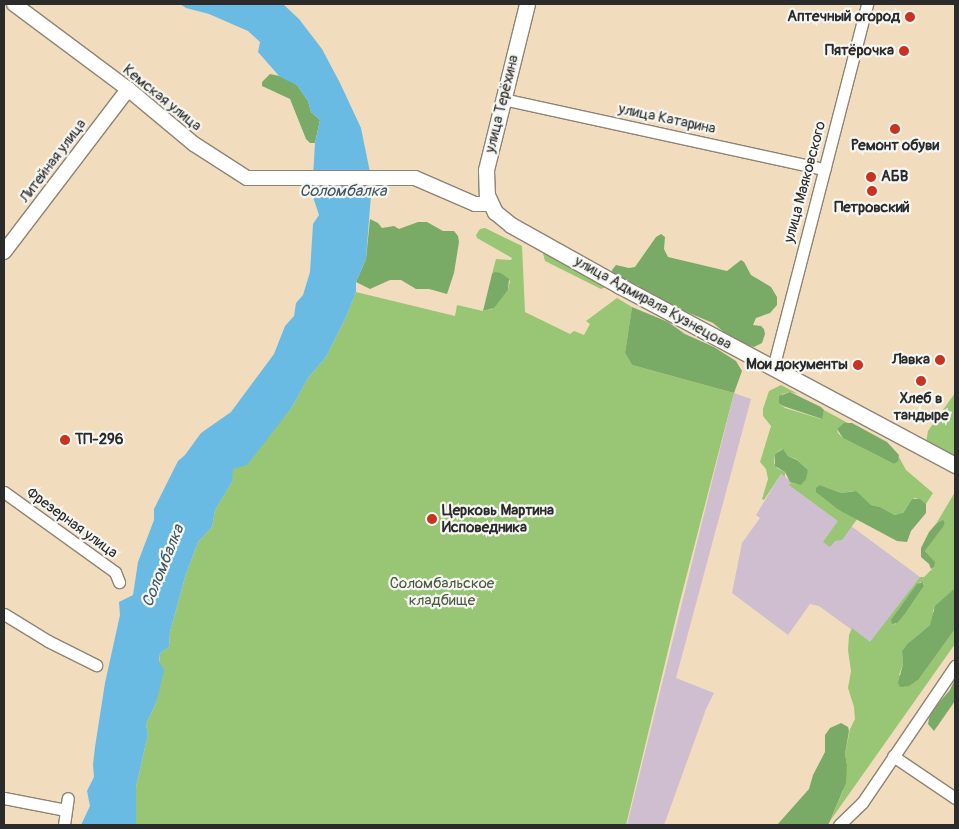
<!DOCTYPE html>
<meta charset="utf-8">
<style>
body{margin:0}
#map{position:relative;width:959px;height:829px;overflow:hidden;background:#f2dcbe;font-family:Pangolin,sans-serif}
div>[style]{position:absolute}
.industrial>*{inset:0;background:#cebed0}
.green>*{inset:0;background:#98c674}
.forest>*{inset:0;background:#7aab66}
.water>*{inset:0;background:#69bbe4}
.roads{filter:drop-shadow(1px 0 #8e8474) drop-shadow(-1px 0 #8e8474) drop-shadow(0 1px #8e8474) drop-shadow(0 -1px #8e8474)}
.minor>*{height:11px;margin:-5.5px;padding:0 5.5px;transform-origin:5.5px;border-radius:5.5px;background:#fff}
.tertiary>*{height:14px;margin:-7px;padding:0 7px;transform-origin:7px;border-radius:7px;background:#fff}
.secondary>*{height:15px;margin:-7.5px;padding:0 7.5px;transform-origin:7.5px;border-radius:7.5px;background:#fff}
.dots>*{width:14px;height:14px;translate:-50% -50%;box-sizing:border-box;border:2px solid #f6f6f2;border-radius:50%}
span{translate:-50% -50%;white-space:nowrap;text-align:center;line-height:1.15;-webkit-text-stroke:4.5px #f6f6f2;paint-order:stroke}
.poi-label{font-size:15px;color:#2b2b2b;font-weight:700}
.right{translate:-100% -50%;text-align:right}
.left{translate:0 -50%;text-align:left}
.street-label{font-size:15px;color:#2b2b2b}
.park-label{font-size:15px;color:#4c5a41}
.water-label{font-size:16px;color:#3e5662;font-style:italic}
.frame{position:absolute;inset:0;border:5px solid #2b2b2b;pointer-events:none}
</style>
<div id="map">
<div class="industrial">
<div style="clip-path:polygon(734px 393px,751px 399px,676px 678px,714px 693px,706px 709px,664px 825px,627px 825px)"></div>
<div style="clip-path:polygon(781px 474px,920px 577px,870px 643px,819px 606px,810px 604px,788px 635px,732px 593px,742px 543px,760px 518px,756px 515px)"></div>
</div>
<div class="green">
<div style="clip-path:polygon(485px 228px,522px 246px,525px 312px,570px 334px,574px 331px,584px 335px,590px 324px,586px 321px,617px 298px,632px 307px,625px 353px,632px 365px,734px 393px,680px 601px,626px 825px,136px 825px,136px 787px,148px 734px,146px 724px,156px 703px,160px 653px,169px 647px,170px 632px,185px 577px,198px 542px,212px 527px,215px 510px,232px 482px,232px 469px,270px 434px,292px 407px,308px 378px,326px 357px,346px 317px,356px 292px,455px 316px,457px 305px,483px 311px,492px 309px,508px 290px,510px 281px,501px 273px,492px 274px,496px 259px,511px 260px,512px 258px,477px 238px,476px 235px,480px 229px)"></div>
<div style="clip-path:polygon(541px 246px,606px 287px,601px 289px,545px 261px)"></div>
<div style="clip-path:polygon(781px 385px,798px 394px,790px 392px,782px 394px,781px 405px,785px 408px,821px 419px,824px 410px,848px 423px,837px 429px,838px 433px,843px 438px,894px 464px,899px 457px,906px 470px,933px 493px,926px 504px,916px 498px,912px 499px,902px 514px,892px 515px,880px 507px,871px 505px,854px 491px,841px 493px,820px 485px,820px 495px,837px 509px,858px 518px,842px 540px,835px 541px,830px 547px,823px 542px,838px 521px,789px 485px,791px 483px,802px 484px,808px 470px,796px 459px,788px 456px,782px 449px,775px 454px,774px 463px,777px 468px,785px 472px,785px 477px,781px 474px,764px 500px,762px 499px,768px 479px,766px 469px,760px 462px,771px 426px,763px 416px,763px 409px,769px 391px)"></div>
<div style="clip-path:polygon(955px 393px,955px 457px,926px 443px,928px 431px)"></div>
<div style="clip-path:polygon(evenodd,955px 492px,955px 588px,933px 610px,933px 622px,930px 625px,907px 644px,902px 651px,903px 664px,899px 675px,919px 679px,955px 629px,955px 644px,830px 821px,843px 791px,847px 765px,845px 754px,850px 729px,855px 719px,854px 707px,848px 688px,851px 671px,848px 650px,849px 635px,852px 628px,870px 642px,920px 577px,924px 577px,934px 567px,933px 560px,925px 551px,944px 525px,945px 522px,936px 524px,955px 492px,920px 582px,924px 583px,924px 586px,905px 614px,894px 625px,898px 610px,920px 582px)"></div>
</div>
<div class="forest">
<div style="clip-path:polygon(270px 74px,284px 77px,297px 85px,308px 101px,311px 112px,320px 120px,315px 143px,310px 143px,306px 139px,290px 99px,262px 86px,262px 82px)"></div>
<div style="clip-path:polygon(370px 219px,378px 223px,382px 228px,394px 226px,399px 229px,418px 222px,427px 222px,443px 231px,454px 231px,458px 236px,459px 242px,454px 273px,447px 294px,429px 289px,416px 289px,401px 280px,390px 280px,370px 289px,356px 282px,366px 259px)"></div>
<div style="clip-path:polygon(661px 234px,665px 237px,664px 249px,668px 257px,727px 271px,741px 260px,744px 262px,751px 275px,771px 287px,777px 297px,777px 305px,770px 313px,756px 318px,753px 325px,761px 326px,764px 329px,765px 334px,762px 343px,754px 347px,736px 342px,713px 323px,651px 297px,639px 286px,613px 275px,612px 270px,616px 265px,629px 268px,635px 267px,656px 237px)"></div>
<div style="clip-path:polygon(495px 272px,501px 273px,509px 279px,508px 290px,494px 308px,483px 311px,492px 274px)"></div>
<div style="clip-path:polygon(632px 307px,668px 322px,685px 334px,714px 347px,736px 361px,742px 371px,734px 393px,632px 365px,625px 353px)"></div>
<div style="clip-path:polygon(790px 392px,821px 407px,824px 410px,822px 419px,783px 406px,779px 403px,779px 396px)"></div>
<div style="clip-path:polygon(844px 423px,852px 423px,887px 442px,899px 455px,898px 461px,894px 464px,843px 438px,837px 429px)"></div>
<div style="clip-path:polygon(783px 449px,788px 456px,797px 460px,808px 470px,806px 479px,801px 485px,790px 482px,785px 472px,775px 466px,775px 454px)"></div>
<div style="clip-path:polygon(820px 485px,841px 493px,856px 491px,871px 505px,880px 507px,894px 515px,903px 513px,912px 499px,920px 499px,926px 504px,926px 513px,911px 531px,907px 542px,897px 541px,837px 509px,816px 492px,816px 488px)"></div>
<div style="clip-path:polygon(943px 520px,945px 523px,943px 527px,925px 551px,935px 562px,934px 567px,931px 569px,929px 564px,921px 557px,921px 548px,929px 532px,936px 524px)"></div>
<div style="clip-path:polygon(923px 582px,924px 586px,905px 614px,897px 623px,892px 624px,891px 620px,898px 610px,917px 584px)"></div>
<div style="clip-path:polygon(955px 588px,955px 629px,919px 679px,909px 686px,900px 687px,898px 683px,903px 664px,902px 651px,907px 644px,930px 625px,935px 606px)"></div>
<div style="clip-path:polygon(955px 668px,955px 701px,934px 731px,928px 724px,930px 713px,950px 690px,954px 681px)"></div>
<div style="clip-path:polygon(841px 723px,848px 727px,849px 731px,845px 754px,847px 765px,846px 783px,830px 821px,828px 825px,777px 825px,809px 789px,813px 775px,825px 752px,825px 735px,830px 728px)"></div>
</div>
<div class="water">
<div style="clip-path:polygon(180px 4px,283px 4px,299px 19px,322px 49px,340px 83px,361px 128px,372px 182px,366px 259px,356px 282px,356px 292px,346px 317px,326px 357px,308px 378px,292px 407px,247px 465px,233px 469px,232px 482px,215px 510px,212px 527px,198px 542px,185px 577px,170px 632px,169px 647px,160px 653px,159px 661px,164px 670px,156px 703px,146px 724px,148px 734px,136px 787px,136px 825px,81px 825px,90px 806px,87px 791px,94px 777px,93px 764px,95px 747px,105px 683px,120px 615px,119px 602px,133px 595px,138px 562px,154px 520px,154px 509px,178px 461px,185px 455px,201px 433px,231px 412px,274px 354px,285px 326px,294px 316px,296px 303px,303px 295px,310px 272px,313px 224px,319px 215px,312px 194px,315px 143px,320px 120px,311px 112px,308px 101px,297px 85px,280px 77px,258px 52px,260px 42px,248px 31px,209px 14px,186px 8px)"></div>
</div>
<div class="roads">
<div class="minor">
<div style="left:503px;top:99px;width:329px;rotate:12.3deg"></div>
<div style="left:773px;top:368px;width:376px;rotate:-75.5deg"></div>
<div style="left:4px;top:492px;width:137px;rotate:35.8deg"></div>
<div style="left:115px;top:572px;width:11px;rotate:68deg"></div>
<div style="left:4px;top:614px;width:52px;rotate:31.5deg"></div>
<div style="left:48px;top:641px;width:54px;rotate:26.6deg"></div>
<div style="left:893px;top:756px;width:75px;rotate:34.1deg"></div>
<div style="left:4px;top:798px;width:63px;rotate:11deg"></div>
<div style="left:64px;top:825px;width:27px;rotate:-82deg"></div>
<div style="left:839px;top:825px;width:32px;rotate:-44deg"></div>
<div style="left:862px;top:803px;width:166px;rotate:-55.8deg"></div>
</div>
<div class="tertiary">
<div style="left:14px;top:4px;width:142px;rotate:36.7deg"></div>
<div style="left:128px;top:89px;width:86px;rotate:39.8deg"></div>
<div style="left:194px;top:144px;width:63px;rotate:32.7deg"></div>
<div style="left:247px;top:178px;width:168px"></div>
<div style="left:415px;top:178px;width:65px;rotate:23.4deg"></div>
<div style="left:475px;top:204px;width:15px"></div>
<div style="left:4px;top:252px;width:205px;rotate:-52.7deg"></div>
</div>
<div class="secondary">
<div style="left:527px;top:4px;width:171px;rotate:103.9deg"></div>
<div style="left:486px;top:170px;width:25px;rotate:88deg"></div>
<div style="left:487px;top:195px;width:19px;rotate:65deg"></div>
<div style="left:495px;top:212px;width:21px;rotate:39deg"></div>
<div style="left:511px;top:225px;width:125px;rotate:29.2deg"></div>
<div style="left:620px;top:286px;width:380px;rotate:28.1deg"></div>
</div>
</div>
<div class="dots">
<div style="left:910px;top:17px;background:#c8321e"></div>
<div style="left:904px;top:51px;background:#c8321e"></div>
<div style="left:895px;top:129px;background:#c8321e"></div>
<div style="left:871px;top:177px;background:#c8321e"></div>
<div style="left:872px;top:191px;background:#c8321e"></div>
<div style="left:940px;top:360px;background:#c8321e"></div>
<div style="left:858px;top:365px;background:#c8321e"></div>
<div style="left:921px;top:381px;background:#c8321e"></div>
<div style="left:65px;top:440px;background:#c8321e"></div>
<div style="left:432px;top:519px;background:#c8321e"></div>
</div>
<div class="poi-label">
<span class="right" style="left:900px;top:17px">Аптечный огород</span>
<span class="right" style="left:894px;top:51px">Пятёрочка</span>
<span style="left:895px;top:146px">Ремонт обуви</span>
<span class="left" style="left:881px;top:177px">АБВ</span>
<span style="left:872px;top:208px">Петровский</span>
<span class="right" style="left:930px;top:360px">Лавка</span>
<span class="right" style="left:848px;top:365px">Мои документы</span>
<span style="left:921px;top:407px">Хлеб в<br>тандыре</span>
<span class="left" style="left:75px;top:440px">ТП-296</span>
<span class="left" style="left:442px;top:519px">Церковь Мартина<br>Исповедника</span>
</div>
<div class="street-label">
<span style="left:162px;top:98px;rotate:39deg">Кемская улица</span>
<span style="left:502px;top:104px;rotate:-76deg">улица Терёхина</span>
<span style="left:667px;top:119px;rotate:12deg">улица Катарина</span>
<span style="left:53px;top:161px;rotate:-53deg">Литейная улица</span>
<span style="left:805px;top:182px;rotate:-75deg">улица Маяковского</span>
<span style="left:653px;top:303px;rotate:29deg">улица Адмирала Кузнецова</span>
<span style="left:72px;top:523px;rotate:36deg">Фрезерная улица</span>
</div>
<div class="park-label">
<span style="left:442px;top:592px">Соломбальское<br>кладбище</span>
</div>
<div class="water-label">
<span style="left:343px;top:191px">Соломбалка</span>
<span style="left:163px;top:566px;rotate:-68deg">Соломбалка</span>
</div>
<div class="frame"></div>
</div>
